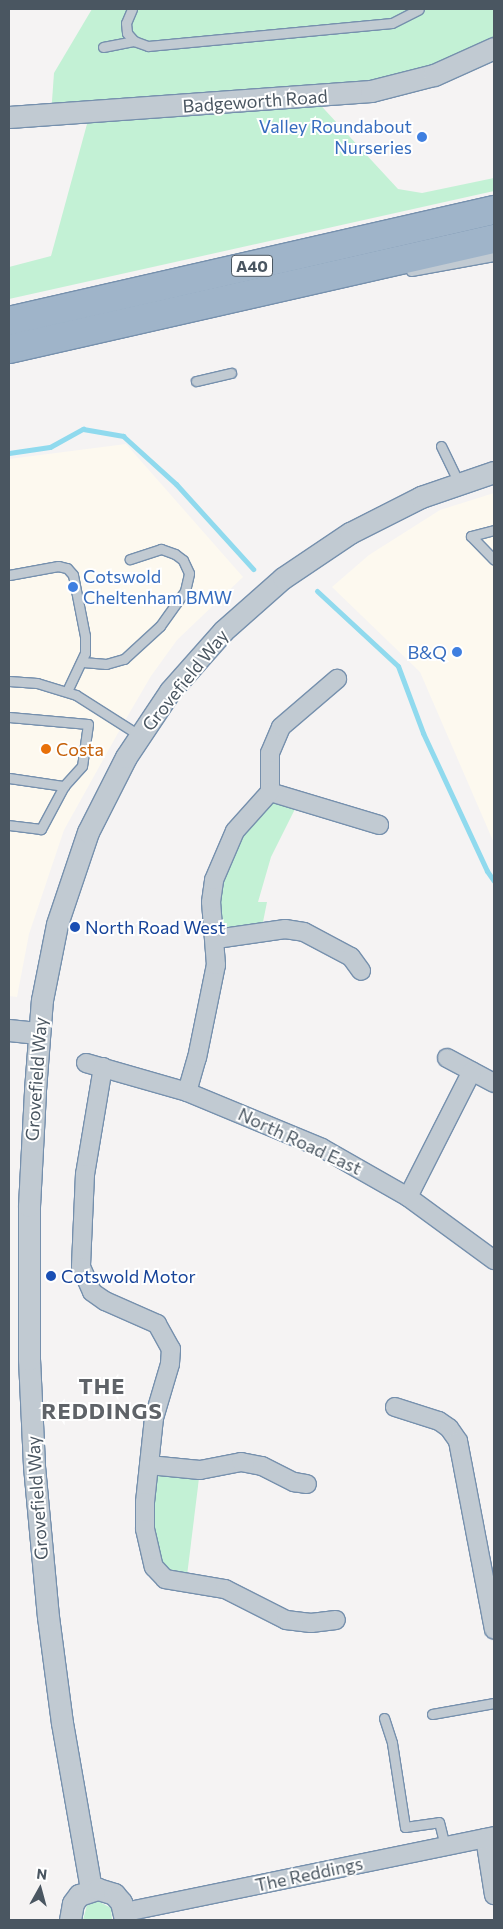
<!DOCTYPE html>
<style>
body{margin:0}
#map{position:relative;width:503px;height:1929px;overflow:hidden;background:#f5f3f3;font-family:Commissioner,sans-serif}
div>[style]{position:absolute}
.commercial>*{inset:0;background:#fdf9ef}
.green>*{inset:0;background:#c3f1d5}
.stream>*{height:5px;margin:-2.5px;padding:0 2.5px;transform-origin:2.5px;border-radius:2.5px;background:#90daee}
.roads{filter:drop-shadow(1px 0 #7690ad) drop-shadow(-1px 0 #7690ad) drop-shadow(0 1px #7690ad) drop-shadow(0 -1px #7690ad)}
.service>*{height:9px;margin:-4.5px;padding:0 4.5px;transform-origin:4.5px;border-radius:4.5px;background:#c1cad2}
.minor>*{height:18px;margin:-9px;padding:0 9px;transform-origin:9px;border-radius:9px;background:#c1cad2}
.tertiary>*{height:21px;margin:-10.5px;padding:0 10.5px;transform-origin:10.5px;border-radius:10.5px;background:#c1cad2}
.trunk>*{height:28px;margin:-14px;padding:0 14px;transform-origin:14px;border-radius:14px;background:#9fb4c9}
.dots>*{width:14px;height:14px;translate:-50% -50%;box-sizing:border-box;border:2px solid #fff;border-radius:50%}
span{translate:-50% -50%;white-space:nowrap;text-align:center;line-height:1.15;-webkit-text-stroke:4px #fff;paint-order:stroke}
.shield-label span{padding:1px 4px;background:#fff;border:1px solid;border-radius:4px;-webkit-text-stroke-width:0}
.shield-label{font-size:16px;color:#4a5661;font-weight:700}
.street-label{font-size:18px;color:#4a5661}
.shop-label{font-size:18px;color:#366cbe}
.right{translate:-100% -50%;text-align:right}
.left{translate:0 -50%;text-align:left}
.food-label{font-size:18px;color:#c56008}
.transit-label{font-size:18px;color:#164399}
.district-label{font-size:22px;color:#5f6368;font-weight:700;letter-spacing:1px}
.frame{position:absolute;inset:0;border:10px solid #4a5661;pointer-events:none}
.north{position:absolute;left:15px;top:1864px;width:50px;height:50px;-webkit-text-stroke:4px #fff;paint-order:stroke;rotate:7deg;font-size:14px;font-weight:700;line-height:20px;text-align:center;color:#4a5661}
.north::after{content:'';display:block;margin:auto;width:18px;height:22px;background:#4a5661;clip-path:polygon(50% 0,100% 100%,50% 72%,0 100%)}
</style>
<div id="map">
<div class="commercial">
<div style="clip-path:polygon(126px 444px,243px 577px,177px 640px,151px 676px,123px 724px,64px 830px,29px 934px,17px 997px,9px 996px,9px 459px)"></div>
<div style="clip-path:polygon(494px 493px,494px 843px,420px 672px,332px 587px,369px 555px,440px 510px)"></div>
</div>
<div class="green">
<div style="clip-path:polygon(92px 9px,494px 9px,494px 48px,313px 97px,398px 189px,422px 193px,494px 178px,494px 191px,9px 299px,9px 267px,51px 256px,90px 113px,51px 115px,54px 73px)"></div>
<div style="clip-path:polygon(270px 792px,298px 803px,271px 857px,258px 902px,267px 902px,261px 932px,216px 939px,214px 880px)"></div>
<div style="clip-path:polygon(149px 1465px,200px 1470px,186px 1584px,156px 1571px)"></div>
<div style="clip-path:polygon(98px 1901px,111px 1908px,112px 1920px,83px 1920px,87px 1905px)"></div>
</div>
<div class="stream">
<div style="left:9px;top:453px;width:41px;rotate:-8.3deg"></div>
<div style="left:50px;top:447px;width:38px;rotate:-29deg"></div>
<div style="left:83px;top:429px;width:41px;rotate:9.9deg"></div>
<div style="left:123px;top:436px;width:72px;rotate:42.2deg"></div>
<div style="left:176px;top:484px;width:115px;rotate:47.8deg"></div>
<div style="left:317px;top:591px;width:110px;rotate:42.8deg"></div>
<div style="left:398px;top:666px;width:72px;rotate:69.5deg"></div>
<div style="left:423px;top:733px;width:152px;rotate:65.1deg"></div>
<div style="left:487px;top:871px;width:12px;rotate:55deg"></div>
</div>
<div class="roads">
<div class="service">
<div style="left:132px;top:9px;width:15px;rotate:113deg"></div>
<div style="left:126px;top:23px;width:10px;rotate:84deg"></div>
<div style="left:127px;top:33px;width:11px;rotate:49deg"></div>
<div style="left:134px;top:41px;width:15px;rotate:20deg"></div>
<div style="left:148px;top:46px;width:245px;rotate:-5.4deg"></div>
<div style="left:392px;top:23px;width:30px;rotate:-27deg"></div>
<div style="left:103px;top:47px;width:32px;rotate:-11deg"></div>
<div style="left:411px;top:271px;width:84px;rotate:-10.2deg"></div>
<div style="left:196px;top:381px;width:36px;rotate:-13deg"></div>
<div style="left:441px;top:446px;width:41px;rotate:64.1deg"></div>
<div style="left:494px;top:530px;width:24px;rotate:165deg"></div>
<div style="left:471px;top:536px;width:33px;rotate:46deg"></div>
<div style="left:9px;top:575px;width:50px;rotate:-10.4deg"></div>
<div style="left:58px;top:566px;width:9px;rotate:13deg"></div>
<div style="left:67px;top:568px;width:9px;rotate:49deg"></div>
<div style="left:73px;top:575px;width:62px;rotate:78.9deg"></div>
<div style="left:85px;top:636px;width:17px;rotate:90deg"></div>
<div style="left:85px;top:653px;width:42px;rotate:115.3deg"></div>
<div style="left:83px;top:662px;width:23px;rotate:5deg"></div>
<div style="left:106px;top:664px;width:19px;rotate:-16deg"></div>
<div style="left:124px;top:659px;width:49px;rotate:-42.5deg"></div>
<div style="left:160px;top:626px;width:43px;rotate:-54.5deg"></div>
<div style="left:185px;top:591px;width:18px;rotate:-77deg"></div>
<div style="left:189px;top:573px;width:14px;rotate:-115deg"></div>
<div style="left:183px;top:560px;width:10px;rotate:-143deg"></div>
<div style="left:175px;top:554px;width:15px;rotate:-160deg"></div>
<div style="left:161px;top:549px;width:33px;rotate:162deg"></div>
<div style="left:9px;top:681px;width:28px;rotate:4deg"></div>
<div style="left:37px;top:683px;width:41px;rotate:17.1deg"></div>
<div style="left:76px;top:695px;width:75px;rotate:32.4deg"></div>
<div style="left:9px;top:717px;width:79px;rotate:5.1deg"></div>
<div style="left:88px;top:724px;width:42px;rotate:98.1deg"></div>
<div style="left:82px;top:766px;width:27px;rotate:132deg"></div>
<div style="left:64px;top:786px;width:49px;rotate:118.1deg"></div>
<div style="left:41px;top:829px;width:32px;rotate:-173deg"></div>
<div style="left:9px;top:778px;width:56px;rotate:8.3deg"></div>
<div style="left:432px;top:1714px;width:63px;rotate:-10.1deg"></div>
<div style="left:384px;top:1718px;width:26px;rotate:72deg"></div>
<div style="left:392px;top:1743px;width:85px;rotate:81.2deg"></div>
<div style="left:405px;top:1827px;width:34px;rotate:-8deg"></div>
<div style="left:439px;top:1822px;width:25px;rotate:76deg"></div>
</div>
<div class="minor">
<div style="left:270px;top:792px;width:39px;rotate:-90deg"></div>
<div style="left:270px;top:753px;width:28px;rotate:-67deg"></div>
<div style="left:281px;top:727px;width:74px;rotate:-40.6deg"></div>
<div style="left:270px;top:792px;width:114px;rotate:16.8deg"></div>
<div style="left:216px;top:939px;width:70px;rotate:-8.2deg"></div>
<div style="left:285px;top:929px;width:19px;rotate:9deg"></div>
<div style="left:304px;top:932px;width:53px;rotate:28deg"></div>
<div style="left:351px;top:957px;width:17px;rotate:54deg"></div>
<div style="left:447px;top:1058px;width:53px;rotate:28deg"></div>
<div style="left:86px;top:1063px;width:105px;rotate:16deg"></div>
<div style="left:187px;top:1092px;width:146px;rotate:22.5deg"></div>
<div style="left:322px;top:1148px;width:99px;rotate:29.7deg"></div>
<div style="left:408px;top:1197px;width:107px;rotate:36.2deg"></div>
<div style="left:103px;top:1067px;width:109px;rotate:99.5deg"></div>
<div style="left:85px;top:1174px;width:93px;rotate:92.5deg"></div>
<div style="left:81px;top:1267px;width:27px;rotate:66deg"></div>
<div style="left:92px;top:1292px;width:16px;rotate:35deg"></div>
<div style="left:105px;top:1301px;width:57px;rotate:23.9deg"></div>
<div style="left:157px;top:1324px;width:29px;rotate:61deg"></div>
<div style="left:171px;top:1349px;width:15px;rotate:94deg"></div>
<div style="left:170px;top:1364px;width:56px;rotate:106.5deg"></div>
<div style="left:154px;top:1418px;width:84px;rotate:96.1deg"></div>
<div style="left:145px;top:1502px;width:27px;rotate:90deg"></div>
<div style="left:145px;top:1529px;width:39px;rotate:77deg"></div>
<div style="left:154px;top:1567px;width:16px;rotate:47deg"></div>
<div style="left:165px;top:1579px;width:61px;rotate:9.5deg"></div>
<div style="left:225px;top:1589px;width:68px;rotate:26.9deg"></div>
<div style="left:286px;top:1620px;width:25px;rotate:7deg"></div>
<div style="left:311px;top:1623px;width:25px;rotate:-7deg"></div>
<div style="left:187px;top:1092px;width:35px;rotate:-74deg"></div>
<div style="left:197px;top:1058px;width:95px;rotate:-78.5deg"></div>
<div style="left:216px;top:965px;width:63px;rotate:-94.5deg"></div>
<div style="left:211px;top:902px;width:22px;rotate:-82deg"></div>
<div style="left:214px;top:880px;width:53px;rotate:-66.8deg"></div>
<div style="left:235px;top:831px;width:52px;rotate:-48.1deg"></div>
<div style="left:408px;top:1197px;width:141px;rotate:-63.1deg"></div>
<div style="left:395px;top:1407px;width:46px;rotate:17.7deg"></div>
<div style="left:439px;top:1421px;width:12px;rotate:35deg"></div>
<div style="left:449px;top:1428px;width:16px;rotate:55deg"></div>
<div style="left:458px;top:1441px;width:192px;rotate:79.2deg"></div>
<div style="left:149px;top:1465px;width:51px;rotate:5.6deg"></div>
<div style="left:200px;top:1470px;width:42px;rotate:-11deg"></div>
<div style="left:241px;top:1462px;width:21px;rotate:11deg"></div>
<div style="left:262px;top:1466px;width:36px;rotate:27deg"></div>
<div style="left:294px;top:1482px;width:13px;rotate:9deg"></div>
<div style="left:485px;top:1838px;width:58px;rotate:81deg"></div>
<div style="left:125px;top:1912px;width:377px;rotate:-11.6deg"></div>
</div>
<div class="tertiary">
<div style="left:9px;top:117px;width:363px;rotate:-4.1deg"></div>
<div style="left:371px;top:91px;width:65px;rotate:-14.3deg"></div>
<div style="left:434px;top:75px;width:66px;rotate:-24.2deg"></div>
<div style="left:9px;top:1030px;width:30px;rotate:6deg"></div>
<div style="left:91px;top:1889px;width:169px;rotate:-99.9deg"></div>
<div style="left:62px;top:1723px;width:107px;rotate:-97.5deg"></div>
<div style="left:48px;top:1617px;width:153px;rotate:-95.3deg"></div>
<div style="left:34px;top:1465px;width:106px;rotate:-92.7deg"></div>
<div style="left:29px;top:1359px;width:153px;rotate:-90deg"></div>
<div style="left:29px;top:1206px;width:116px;rotate:-87deg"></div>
<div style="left:35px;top:1090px;width:90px;rotate:-85.6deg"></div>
<div style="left:42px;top:1000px;width:77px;rotate:-78.8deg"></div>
<div style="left:57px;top:924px;width:97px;rotate:-71.4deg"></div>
<div style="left:88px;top:832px;width:84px;rotate:-63.1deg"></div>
<div style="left:126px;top:757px;width:79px;rotate:-56.3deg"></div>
<div style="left:170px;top:691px;width:80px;rotate:-48.5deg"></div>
<div style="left:223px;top:631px;width:80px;rotate:-41.5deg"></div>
<div style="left:283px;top:578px;width:81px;rotate:-33.9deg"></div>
<div style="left:350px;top:533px;width:80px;rotate:-26.9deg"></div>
<div style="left:421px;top:497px;width:77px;rotate:-18.9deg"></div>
<div style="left:70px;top:1920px;width:17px;rotate:-80deg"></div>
<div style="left:73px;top:1903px;width:10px;rotate:-53deg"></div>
<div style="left:79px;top:1895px;width:20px;rotate:-18deg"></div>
<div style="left:98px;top:1889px;width:17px;rotate:17deg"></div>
<div style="left:114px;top:1894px;width:11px;rotate:49deg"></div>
<div style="left:121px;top:1902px;width:18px;rotate:77deg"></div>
</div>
<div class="trunk">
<div style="left:9px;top:321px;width:498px;rotate:-12.9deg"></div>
<div style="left:9px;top:349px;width:497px;rotate:-12.8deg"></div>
</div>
</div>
<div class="dots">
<div style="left:422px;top:137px;background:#3f7fe0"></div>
<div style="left:73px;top:587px;background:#3f7fe0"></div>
<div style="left:457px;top:652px;background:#3f7fe0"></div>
<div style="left:46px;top:749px;background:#e8710a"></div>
<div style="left:75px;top:927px;background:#1a4fb4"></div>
<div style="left:51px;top:1276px;background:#1a4fb4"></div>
</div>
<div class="shield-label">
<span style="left:252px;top:266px">A40</span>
</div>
<div class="street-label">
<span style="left:255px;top:101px;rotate:-4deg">Badgeworth Road</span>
<span style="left:185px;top:680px;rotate:-51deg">Grovefield Way</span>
<span style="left:36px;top:1079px;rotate:-86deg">Grovefield Way</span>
<span style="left:300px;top:1141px;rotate:25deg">North Road East</span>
<span style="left:37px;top:1498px;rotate:-94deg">Grovefield Way</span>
<span style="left:309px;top:1874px;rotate:-12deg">The Reddings</span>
</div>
<div class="shop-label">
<span class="right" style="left:412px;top:137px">Valley Roundabout<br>Nurseries</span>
<span class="left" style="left:83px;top:587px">Cotswold<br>Cheltenham BMW</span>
<span class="right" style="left:447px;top:652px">B&amp;Q</span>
</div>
<div class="food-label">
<span class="left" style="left:56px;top:749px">Costa</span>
</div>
<div class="transit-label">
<span class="left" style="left:85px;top:927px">North Road West</span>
<span class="left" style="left:61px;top:1276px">Cotswold Motor</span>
</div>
<div class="district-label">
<span style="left:102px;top:1398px">THE<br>REDDINGS</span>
</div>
<div class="frame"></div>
<div class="north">N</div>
</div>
